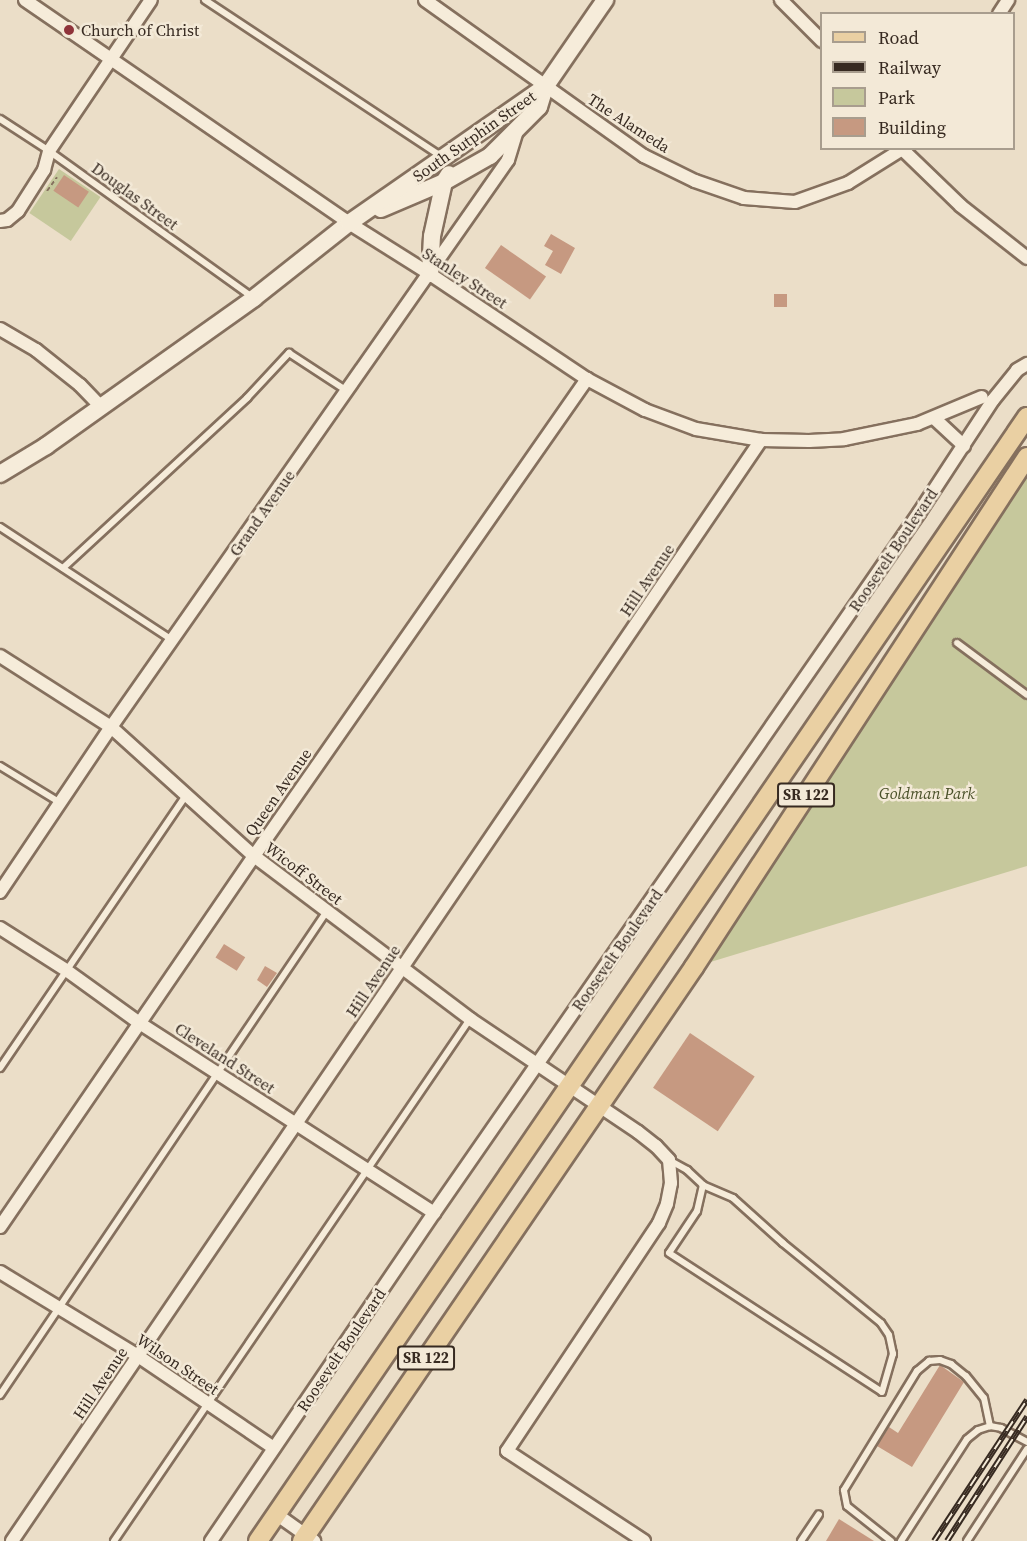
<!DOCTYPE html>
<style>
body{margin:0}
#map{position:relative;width:1027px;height:1541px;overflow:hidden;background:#ebdec8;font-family:"Source Serif 4",serif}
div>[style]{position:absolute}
.green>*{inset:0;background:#c6c89c;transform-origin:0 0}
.building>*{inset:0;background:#c69981;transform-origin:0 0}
.path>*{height:2px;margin-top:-1px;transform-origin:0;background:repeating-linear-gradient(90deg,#85705e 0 4.5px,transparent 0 7.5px)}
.roads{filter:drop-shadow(2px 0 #85705e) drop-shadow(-2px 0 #85705e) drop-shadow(0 2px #85705e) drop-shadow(0 -2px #85705e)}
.lane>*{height:6px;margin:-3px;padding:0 3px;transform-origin:3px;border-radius:3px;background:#f6ecda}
.street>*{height:12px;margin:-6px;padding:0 6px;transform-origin:6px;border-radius:6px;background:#f6ecda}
.secondary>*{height:16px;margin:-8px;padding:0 8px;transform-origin:8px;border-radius:8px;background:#f6ecda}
.primary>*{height:18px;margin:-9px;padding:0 9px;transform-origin:9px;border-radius:9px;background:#ead0a3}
.rail>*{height:6px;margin-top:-3px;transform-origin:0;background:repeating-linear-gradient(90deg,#f3e9d7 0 11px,#372a21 0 22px);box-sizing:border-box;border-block:2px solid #372a21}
.dots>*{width:16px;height:16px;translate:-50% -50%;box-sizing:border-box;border:3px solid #f3e9d7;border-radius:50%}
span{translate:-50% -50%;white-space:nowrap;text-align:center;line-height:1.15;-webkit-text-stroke:5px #f3e9d7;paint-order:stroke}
.shield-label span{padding:2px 4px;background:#f3e9d7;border:2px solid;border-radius:4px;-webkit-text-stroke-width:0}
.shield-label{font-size:15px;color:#372a21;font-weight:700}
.poi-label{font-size:16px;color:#372a21}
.left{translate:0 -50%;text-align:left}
.street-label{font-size:16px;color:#372a21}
.park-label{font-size:16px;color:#4a5129;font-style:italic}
.legend{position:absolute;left:820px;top:12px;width:195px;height:138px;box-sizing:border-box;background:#f3e9d7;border:2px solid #a89d8e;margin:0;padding:8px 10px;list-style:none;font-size:18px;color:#372a21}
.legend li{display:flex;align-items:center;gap:12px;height:30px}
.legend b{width:30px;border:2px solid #a89d8e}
</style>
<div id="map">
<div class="green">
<div style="left:59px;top:169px;width:50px;height:53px;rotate:34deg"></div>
<div style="clip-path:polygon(1027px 457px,1027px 866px,694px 967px)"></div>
</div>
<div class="building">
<div style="left:64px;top:175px;width:30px;height:19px;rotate:34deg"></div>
<div style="clip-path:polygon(551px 234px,575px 248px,561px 274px,545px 265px,553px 251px,544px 246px)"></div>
<div style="left:501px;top:245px;width:55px;height:28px;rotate:35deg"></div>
<div style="left:774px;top:294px;width:13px;height:13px"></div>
<div style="left:224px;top:944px;width:25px;height:16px;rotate:32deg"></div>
<div style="clip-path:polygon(265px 966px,277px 973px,267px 987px,257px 980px)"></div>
<div style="left:690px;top:1033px;width:78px;height:66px;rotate:34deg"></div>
<div style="clip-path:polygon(940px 1365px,964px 1382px,912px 1467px,877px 1446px,889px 1427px,898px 1433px)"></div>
<div style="clip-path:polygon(839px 1519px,874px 1541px,826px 1541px)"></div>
</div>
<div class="path">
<div style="left:47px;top:191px;width:17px;rotate:-54deg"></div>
</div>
<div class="roads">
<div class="lane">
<div style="left:205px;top:0;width:284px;rotate:33.5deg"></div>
<div style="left:0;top:119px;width:59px;rotate:33.1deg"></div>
<div style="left:49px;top:151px;width:250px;rotate:35.7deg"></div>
<div style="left:0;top:527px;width:206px;rotate:33.3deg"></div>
<div style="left:63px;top:568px;width:251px;rotate:-42.7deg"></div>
<div style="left:247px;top:398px;width:62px;rotate:-47deg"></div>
<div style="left:289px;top:353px;width:69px;rotate:33.2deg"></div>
<div style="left:957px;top:643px;width:87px;rotate:36.6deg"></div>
<div style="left:0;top:766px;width:69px;rotate:31.4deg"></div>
<div style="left:0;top:1068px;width:332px;rotate:-55.7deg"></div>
<div style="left:669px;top:1160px;width:21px;rotate:29deg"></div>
<div style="left:687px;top:1170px;width:22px;rotate:43deg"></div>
<div style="left:703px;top:1185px;width:27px;rotate:103deg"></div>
<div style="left:697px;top:1211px;width:50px;rotate:123.7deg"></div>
<div style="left:669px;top:1253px;width:254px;rotate:33.1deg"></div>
<div style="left:882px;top:1392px;width:40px;rotate:-74deg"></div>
<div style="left:893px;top:1354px;width:19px;rotate:-102deg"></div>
<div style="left:889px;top:1335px;width:14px;rotate:-124deg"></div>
<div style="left:881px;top:1323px;width:127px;rotate:-140.8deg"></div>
<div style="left:783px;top:1243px;width:67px;rotate:-138deg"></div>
<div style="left:733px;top:1198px;width:33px;rotate:-157deg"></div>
<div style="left:0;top:1395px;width:584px;rotate:-55.96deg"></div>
<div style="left:114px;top:1541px;width:632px;rotate:-55.71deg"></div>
<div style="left:801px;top:1541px;width:32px;rotate:-56deg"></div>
<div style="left:891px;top:1541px;width:56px;rotate:-141.5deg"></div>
<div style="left:847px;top:1506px;width:16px;rotate:-101deg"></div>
<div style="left:844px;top:1490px;width:140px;rotate:-58.5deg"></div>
<div style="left:917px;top:1371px;width:16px;rotate:-40deg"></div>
<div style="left:929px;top:1361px;width:11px;rotate:-5deg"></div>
<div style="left:940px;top:1360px;width:12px;rotate:20deg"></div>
<div style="left:951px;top:1364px;width:19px;rotate:39deg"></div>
<div style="left:966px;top:1376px;width:28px;rotate:51deg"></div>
<div style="left:984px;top:1398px;width:29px;rotate:78deg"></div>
<div style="left:901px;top:1541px;width:121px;rotate:-57.1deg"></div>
<div style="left:967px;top:1439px;width:14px;rotate:-39deg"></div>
<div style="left:978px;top:1430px;width:13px;rotate:-18deg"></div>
<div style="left:990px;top:1426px;width:11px;rotate:10deg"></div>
<div style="left:1001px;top:1428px;width:30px;rotate:28deg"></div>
<div style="left:967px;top:1541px;width:110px;rotate:-56.9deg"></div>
</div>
<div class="street">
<div style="left:25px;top:0;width:393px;rotate:34.5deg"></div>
<div style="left:349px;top:223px;width:96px;rotate:32.2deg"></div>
<div style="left:430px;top:274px;width:189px;rotate:33.8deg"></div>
<div style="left:587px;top:379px;width:66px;rotate:28.1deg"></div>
<div style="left:645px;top:410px;width:54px;rotate:20.4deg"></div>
<div style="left:696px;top:429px;width:66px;rotate:9.6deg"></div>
<div style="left:761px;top:440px;width:48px;rotate:1.2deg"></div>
<div style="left:809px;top:441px;width:35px;rotate:-3deg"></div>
<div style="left:844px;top:439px;width:75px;rotate:-11.6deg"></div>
<div style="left:917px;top:424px;width:70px;rotate:-22.6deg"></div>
<div style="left:425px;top:0;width:269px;rotate:35.5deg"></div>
<div style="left:644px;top:156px;width:57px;rotate:26.1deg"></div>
<div style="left:695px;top:181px;width:52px;rotate:19.1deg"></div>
<div style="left:744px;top:198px;width:51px;rotate:4.5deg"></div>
<div style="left:795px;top:202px;width:56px;rotate:-19.7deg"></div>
<div style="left:848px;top:183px;width:66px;rotate:-32deg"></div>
<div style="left:781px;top:0;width:58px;rotate:45deg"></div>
<div style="left:999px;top:14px;width:17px;rotate:-57deg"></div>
<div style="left:901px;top:148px;width:83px;rotate:44deg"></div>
<div style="left:961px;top:206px;width:84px;rotate:38.2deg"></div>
<div style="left:0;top:221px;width:7px;rotate:-8deg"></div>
<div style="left:7px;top:220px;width:14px;rotate:-39deg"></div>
<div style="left:18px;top:211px;width:49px;rotate:-57.6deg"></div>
<div style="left:44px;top:170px;width:20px;rotate:-75deg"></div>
<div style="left:49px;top:151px;width:182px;rotate:-56deg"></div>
<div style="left:0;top:329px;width:42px;rotate:30.3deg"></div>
<div style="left:36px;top:350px;width:56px;rotate:38.5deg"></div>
<div style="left:80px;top:385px;width:30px;rotate:46deg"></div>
<div style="left:934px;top:418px;width:41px;rotate:43deg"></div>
<div style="left:0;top:656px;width:132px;rotate:32.6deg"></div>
<div style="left:111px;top:727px;width:193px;rotate:42.1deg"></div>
<div style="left:254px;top:856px;width:271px;rotate:37deg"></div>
<div style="left:470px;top:1019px;width:202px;rotate:33.9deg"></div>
<div style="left:638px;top:1132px;width:23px;rotate:38deg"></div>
<div style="left:656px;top:1146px;width:19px;rotate:47deg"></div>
<div style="left:669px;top:1160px;width:23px;rotate:85deg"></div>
<div style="left:671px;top:1183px;width:21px;rotate:101deg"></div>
<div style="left:667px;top:1204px;width:21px;rotate:113deg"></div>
<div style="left:659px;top:1223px;width:274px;rotate:123.7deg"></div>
<div style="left:507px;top:1451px;width:164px;rotate:33.3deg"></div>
<div style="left:0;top:892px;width:199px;rotate:-56.1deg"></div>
<div style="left:111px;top:727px;width:692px;rotate:-55deg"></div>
<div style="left:508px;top:160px;width:30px;rotate:-73deg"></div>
<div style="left:0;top:928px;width:78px;rotate:32.5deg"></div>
<div style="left:66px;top:970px;width:92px;rotate:35.8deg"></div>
<div style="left:141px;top:1024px;width:349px;rotate:32.8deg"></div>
<div style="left:0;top:1227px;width:450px;rotate:-55.6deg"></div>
<div style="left:254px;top:856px;width:582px;rotate:-55.08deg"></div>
<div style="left:0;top:1272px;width:162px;rotate:31.3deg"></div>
<div style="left:138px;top:1356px;width:164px;rotate:34.1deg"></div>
<div style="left:276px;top:1514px;width:47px;rotate:35.4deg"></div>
<div style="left:12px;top:1541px;width:1332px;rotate:-55.77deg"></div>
<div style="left:211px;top:1541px;width:397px;rotate:-55.8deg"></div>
<div style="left:434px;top:1213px;width:852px;rotate:-55.28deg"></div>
<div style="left:919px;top:513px;width:135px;rotate:-56.8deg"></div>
<div style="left:993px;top:400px;width:38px;rotate:-51deg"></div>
<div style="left:1017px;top:370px;width:12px;rotate:-31deg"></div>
</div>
<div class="secondary">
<div style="left:381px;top:209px;width:69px;rotate:-23.2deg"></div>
<div style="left:444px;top:182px;width:53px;rotate:-29.5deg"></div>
<div style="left:490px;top:156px;width:69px;rotate:-45deg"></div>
<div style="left:539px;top:107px;width:21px;rotate:-73deg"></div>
<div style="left:545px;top:87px;width:106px;rotate:-55.4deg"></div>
<div style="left:430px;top:274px;width:38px;rotate:-87deg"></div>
<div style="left:432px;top:236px;width:55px;rotate:-77.5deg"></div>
<div style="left:444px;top:182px;width:9px;rotate:-58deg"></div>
<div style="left:0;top:474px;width:54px;rotate:-31.3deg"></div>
<div style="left:46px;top:446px;width:255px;rotate:-35.4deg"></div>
<div style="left:254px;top:298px;width:121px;rotate:-38.3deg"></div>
<div style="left:349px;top:223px;width:239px;rotate:-34.8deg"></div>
</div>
<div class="primary">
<div style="left:258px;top:1541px;width:1362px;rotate:-55.62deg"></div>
<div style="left:302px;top:1541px;width:695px;rotate:-55.67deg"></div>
<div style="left:694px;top:967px;width:609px;rotate:-56.86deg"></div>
</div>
</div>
<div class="rail">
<div style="left:934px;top:1541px;width:169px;rotate:-56.6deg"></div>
<div style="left:947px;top:1541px;width:148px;rotate:-57.2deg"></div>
</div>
<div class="dots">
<div style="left:69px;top:30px;background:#8f333a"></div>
</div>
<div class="shield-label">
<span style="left:806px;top:795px">SR 122</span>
<span style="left:426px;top:1358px">SR 122</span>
</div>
<div class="poi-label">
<span class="left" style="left:81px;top:30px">Church of Christ</span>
</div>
<div class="street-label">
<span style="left:629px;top:123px;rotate:33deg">The Alameda</span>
<span style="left:474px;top:136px;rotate:-35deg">South Sutphin Street</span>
<span style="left:135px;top:196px;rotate:36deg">Douglas Street</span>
<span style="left:465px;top:278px;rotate:33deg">Stanley Street</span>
<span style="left:262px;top:513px;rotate:-55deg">Grand Avenue</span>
<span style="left:893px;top:550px;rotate:-56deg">Roosevelt Boulevard</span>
<span style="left:647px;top:580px;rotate:-56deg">Hill Avenue</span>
<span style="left:278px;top:792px;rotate:-55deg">Queen Avenue</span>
<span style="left:304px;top:873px;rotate:37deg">Wicoff Street</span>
<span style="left:617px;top:950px;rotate:-55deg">Roosevelt Boulevard</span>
<span style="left:373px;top:981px;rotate:-56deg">Hill Avenue</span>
<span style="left:225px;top:1058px;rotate:33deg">Cleveland Street</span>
<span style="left:341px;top:1350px;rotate:-56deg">Roosevelt Boulevard</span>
<span style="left:178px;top:1364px;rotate:34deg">Wilson Street</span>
<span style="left:100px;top:1383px;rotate:-56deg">Hill Avenue</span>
</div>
<div class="park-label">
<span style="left:927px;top:793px">Goldman Park</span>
</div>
<ul class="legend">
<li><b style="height:8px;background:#ead0a3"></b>Road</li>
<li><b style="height:8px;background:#372a21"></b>Railway</li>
<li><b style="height:16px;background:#c6c89c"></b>Park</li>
<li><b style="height:16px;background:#c69981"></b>Building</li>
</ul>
</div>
